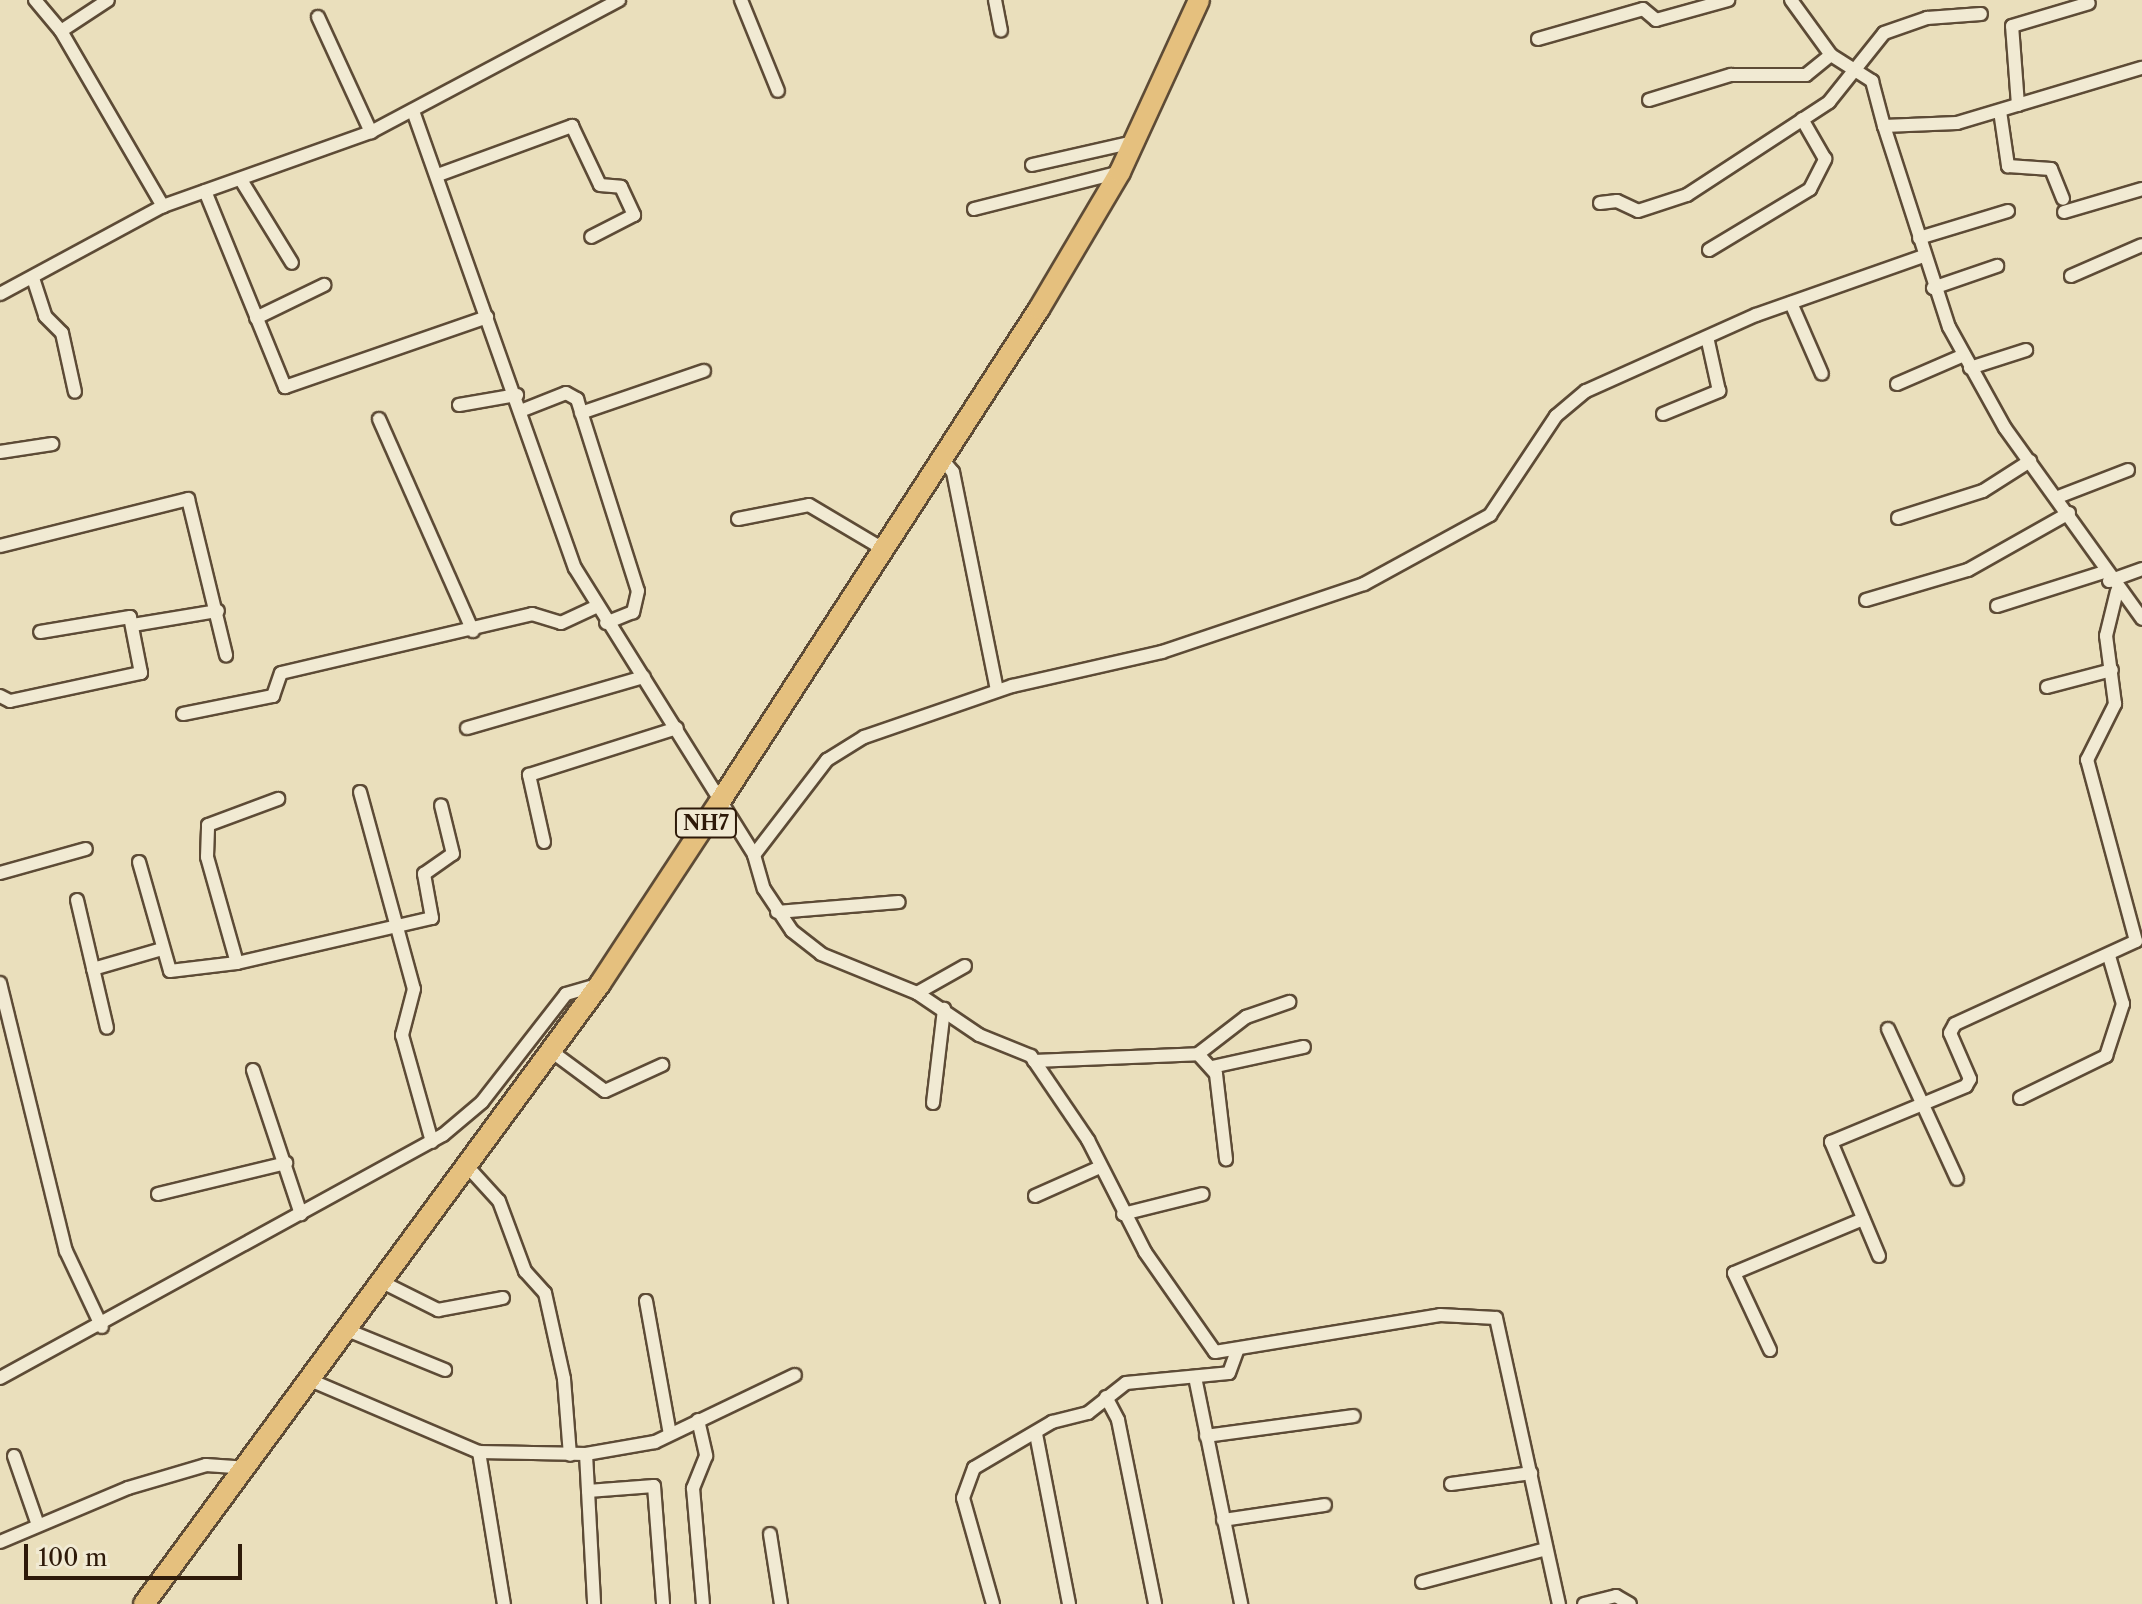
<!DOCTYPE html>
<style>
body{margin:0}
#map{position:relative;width:2142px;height:1604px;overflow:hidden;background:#eadfbc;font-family:"Libre Caslon Text",serif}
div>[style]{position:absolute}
.roads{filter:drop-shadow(2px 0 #5d4b36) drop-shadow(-2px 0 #5d4b36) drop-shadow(0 2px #5d4b36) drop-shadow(0 -2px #5d4b36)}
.minor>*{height:12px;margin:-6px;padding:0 6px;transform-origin:6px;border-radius:6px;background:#f1ead3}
.trunk>*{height:20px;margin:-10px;padding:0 10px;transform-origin:10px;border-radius:10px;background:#e5c07e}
span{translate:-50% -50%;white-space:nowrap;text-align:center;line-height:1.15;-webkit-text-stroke:7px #f1ead3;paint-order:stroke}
.shield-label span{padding:2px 6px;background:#f1ead3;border:2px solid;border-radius:6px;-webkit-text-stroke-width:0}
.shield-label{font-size:20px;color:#2e1a09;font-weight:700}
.scale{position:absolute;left:24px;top:1544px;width:218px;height:36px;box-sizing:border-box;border:4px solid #2e1a09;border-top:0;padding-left:10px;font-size:24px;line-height:28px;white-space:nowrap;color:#2e1a09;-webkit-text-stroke:6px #f1ead3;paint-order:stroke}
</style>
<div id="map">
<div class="roads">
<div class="minor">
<div style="left:35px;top:0;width:40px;rotate:50deg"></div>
<div style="left:61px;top:31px;width:203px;rotate:59.8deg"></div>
<div style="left:741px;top:0;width:98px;rotate:67.9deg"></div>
<div style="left:995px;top:0;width:31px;rotate:79deg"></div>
<div style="left:1791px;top:0;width:68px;rotate:54deg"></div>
<div style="left:1831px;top:55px;width:49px;rotate:32.4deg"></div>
<div style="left:1872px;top:81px;width:47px;rotate:75.1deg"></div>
<div style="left:1884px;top:126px;width:73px;rotate:-2.4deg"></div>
<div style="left:1957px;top:123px;width:193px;rotate:-16.6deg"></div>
<div style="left:318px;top:17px;width:127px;rotate:65.3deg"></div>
<div style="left:61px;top:31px;width:56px;rotate:-33.4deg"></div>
<div style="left:1538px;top:39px;width:109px;rotate:-15.9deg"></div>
<div style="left:1643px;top:9px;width:17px;rotate:40deg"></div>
<div style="left:1656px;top:20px;width:75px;rotate:-15.5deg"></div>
<div style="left:1649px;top:100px;width:86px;rotate:-17deg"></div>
<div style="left:1731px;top:75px;width:75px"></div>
<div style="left:1806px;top:75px;width:32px;rotate:-39deg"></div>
<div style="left:2018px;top:105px;width:79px;rotate:-94.3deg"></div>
<div style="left:2012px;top:26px;width:80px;rotate:-16.6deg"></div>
<div style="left:413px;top:111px;width:485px;rotate:70.5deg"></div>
<div style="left:575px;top:568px;width:338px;rotate:58deg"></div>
<div style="left:754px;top:855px;width:35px;rotate:74deg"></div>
<div style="left:764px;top:889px;width:50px;rotate:56.3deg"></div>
<div style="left:792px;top:931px;width:37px;rotate:38deg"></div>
<div style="left:821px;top:954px;width:104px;rotate:22.1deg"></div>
<div style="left:917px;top:993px;width:75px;rotate:34.1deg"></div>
<div style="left:979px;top:1035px;width:56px;rotate:22deg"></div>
<div style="left:1031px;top:1056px;width:102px;rotate:55.8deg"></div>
<div style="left:1088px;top:1140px;width:126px;rotate:63deg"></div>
<div style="left:1145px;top:1252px;width:122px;rotate:55deg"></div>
<div style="left:1215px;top:1352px;width:228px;rotate:-9.3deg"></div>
<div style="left:1440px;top:1315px;width:56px;rotate:3.1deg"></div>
<div style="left:1496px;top:1318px;width:293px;rotate:77.6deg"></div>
<div style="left:2000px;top:111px;width:56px;rotate:81.7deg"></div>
<div style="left:2008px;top:166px;width:43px;rotate:4deg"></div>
<div style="left:2051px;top:169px;width:32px;rotate:68deg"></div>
<div style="left:1884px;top:126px;width:211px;rotate:72.1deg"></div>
<div style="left:1949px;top:327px;width:115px;rotate:61deg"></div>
<div style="left:2005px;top:428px;width:235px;rotate:54.3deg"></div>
<div style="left:1032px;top:165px;width:105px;rotate:-12.7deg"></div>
<div style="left:438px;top:175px;width:143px;rotate:-20.1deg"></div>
<div style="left:572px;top:126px;width:65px;rotate:64.6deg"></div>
<div style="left:600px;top:185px;width:21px;rotate:5deg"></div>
<div style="left:621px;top:187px;width:31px;rotate:65deg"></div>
<div style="left:634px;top:215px;width:48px;rotate:152.9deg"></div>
<div style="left:241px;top:180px;width:97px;rotate:58.4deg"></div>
<div style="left:205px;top:191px;width:212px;rotate:67.8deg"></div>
<div style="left:285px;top:387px;width:214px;rotate:-19.1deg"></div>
<div style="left:1600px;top:203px;width:17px;rotate:-7deg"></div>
<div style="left:1617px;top:201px;width:23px;rotate:25deg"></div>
<div style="left:1638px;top:211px;width:52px;rotate:-18.1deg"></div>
<div style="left:1687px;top:195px;width:170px;rotate:-33.2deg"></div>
<div style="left:1829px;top:102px;width:88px;rotate:-51.4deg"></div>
<div style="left:1884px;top:33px;width:46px;rotate:-19.2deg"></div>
<div style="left:1927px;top:18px;width:54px;rotate:-4.2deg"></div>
<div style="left:974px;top:209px;width:151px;rotate:-14.2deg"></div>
<div style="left:2064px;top:212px;width:81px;rotate:-16.4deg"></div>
<div style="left:1919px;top:238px;width:93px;rotate:-16.9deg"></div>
<div style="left:1709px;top:250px;width:118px;rotate:-31.1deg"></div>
<div style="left:1810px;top:189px;width:34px;rotate:-63deg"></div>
<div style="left:1825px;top:159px;width:46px;rotate:-119.9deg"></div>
<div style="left:2071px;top:276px;width:77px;rotate:-23.6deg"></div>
<div style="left:33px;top:278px;width:40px;rotate:72deg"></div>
<div style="left:45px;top:316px;width:24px;rotate:45deg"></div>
<div style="left:62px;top:333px;width:60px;rotate:77.6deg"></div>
<div style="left:1933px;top:288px;width:68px;rotate:-19deg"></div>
<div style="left:0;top:294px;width:185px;rotate:-28.4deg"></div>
<div style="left:163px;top:206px;width:221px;rotate:-19.6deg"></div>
<div style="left:371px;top:132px;width:281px;rotate:-28deg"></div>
<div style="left:1791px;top:303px;width:77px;rotate:66.4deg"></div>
<div style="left:256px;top:318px;width:76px;rotate:-25.9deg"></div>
<div style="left:1970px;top:368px;width:59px;rotate:-17.8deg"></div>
<div style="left:1897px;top:384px;width:73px;rotate:-23.4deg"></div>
<div style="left:459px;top:405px;width:59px;rotate:-9.8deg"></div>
<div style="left:523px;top:410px;width:46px;rotate:-21.6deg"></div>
<div style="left:566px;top:393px;width:13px;rotate:29deg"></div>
<div style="left:577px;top:399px;width:201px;rotate:72.4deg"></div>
<div style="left:638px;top:591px;width:22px;rotate:103deg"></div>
<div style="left:633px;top:612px;width:29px;rotate:158deg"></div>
<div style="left:581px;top:413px;width:130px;rotate:-18.9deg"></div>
<div style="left:1663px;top:414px;width:61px;rotate:-22.3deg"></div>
<div style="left:1719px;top:391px;width:55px;rotate:-102.5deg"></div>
<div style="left:379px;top:419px;width:232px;rotate:66.1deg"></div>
<div style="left:0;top:452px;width:53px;rotate:-8.7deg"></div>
<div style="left:942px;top:459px;width:17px;rotate:50deg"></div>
<div style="left:953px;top:472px;width:223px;rotate:78.6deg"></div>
<div style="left:2058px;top:497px;width:75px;rotate:-21.1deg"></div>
<div style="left:1898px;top:518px;width:89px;rotate:-17.6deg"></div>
<div style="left:1983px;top:491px;width:56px;rotate:-32.6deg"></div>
<div style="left:738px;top:519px;width:72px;rotate:-11.2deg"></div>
<div style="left:809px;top:505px;width:86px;rotate:30.7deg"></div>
<div style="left:0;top:546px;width:194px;rotate:-14deg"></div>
<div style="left:188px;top:499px;width:161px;rotate:76.3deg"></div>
<div style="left:2109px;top:581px;width:35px;rotate:-20deg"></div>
<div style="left:1866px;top:600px;width:106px;rotate:-16.4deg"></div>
<div style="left:1968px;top:570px;width:116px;rotate:-29.4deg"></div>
<div style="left:1997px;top:606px;width:112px;rotate:-17.6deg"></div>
<div style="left:133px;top:625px;width:86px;rotate:-9.4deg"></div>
<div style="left:2047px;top:687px;width:67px;rotate:-14.7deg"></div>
<div style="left:0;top:696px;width:11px;rotate:27deg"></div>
<div style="left:10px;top:701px;width:134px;rotate:-12.1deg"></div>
<div style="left:141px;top:673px;width:57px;rotate:-101.1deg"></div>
<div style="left:130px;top:617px;width:91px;rotate:170.5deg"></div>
<div style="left:183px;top:714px;width:92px;rotate:-11.3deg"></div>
<div style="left:273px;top:696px;width:24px;rotate:-71deg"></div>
<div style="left:281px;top:673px;width:258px;rotate:-13.2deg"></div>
<div style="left:532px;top:614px;width:30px;rotate:17deg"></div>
<div style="left:561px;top:623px;width:38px;rotate:-25deg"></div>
<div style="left:467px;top:728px;width:184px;rotate:-16.1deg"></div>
<div style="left:360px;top:792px;width:204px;rotate:74.7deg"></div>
<div style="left:414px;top:989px;width:48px;rotate:104.6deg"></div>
<div style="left:402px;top:1035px;width:111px;rotate:74.3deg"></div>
<div style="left:544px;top:842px;width:69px;rotate:-102.6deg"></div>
<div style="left:529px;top:775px;width:155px;rotate:-17.6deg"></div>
<div style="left:754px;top:855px;width:120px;rotate:-52.5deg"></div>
<div style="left:827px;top:760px;width:44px;rotate:-31.9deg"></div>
<div style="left:864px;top:737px;width:157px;rotate:-19deg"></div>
<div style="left:1012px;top:686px;width:154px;rotate:-12.8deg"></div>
<div style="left:1162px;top:652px;width:213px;rotate:-18.6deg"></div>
<div style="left:1364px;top:584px;width:144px;rotate:-28.7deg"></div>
<div style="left:1490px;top:515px;width:119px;rotate:-56.3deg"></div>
<div style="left:1556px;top:416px;width:39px;rotate:-40deg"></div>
<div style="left:1586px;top:391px;width:186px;rotate:-24.1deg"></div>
<div style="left:1756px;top:315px;width:178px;rotate:-19.4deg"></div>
<div style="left:139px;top:862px;width:113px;rotate:74.1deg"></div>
<div style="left:170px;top:971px;width:67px;rotate:-6.8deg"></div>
<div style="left:237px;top:963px;width:200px;rotate:-13deg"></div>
<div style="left:432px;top:918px;width:45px;rotate:-100.3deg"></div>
<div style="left:424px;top:874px;width:35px;rotate:-35deg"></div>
<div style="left:453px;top:854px;width:50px;rotate:-103.8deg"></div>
<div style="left:0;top:873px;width:89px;rotate:-15.6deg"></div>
<div style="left:77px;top:900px;width:131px;rotate:76.8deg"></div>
<div style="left:777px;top:912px;width:122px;rotate:-4.7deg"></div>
<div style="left:237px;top:963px;width:110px;rotate:-105.8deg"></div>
<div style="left:207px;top:857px;width:32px;rotate:-88deg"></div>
<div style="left:208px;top:825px;width:75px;rotate:-20.4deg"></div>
<div style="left:93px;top:969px;width:72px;rotate:-16.2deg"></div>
<div style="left:0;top:983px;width:276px;rotate:76.2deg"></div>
<div style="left:66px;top:1251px;width:84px;rotate:64.7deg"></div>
<div style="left:917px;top:993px;width:55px;rotate:-29.4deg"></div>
<div style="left:1888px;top:1029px;width:165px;rotate:65.3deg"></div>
<div style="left:551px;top:1051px;width:67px;rotate:36.5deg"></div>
<div style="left:605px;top:1091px;width:63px;rotate:-24.5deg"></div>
<div style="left:1198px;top:1054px;width:61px;rotate:-37.6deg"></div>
<div style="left:1246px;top:1017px;width:46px;rotate:-19.2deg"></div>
<div style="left:1034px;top:1061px;width:164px;rotate:-2.4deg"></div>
<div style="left:1198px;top:1054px;width:27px;rotate:48deg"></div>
<div style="left:1216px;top:1074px;width:86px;rotate:83.3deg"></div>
<div style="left:1212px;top:1067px;width:94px;rotate:-12.3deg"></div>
<div style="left:253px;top:1070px;width:152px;rotate:71.6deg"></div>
<div style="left:2020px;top:1098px;width:96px;rotate:-26deg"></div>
<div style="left:2106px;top:1056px;width:55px;rotate:-71.9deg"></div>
<div style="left:2123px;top:1004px;width:50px;rotate:-106.3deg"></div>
<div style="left:933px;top:1103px;width:95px;rotate:-83.3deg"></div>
<div style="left:467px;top:1166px;width:47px;rotate:47.6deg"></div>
<div style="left:499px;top:1201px;width:75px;rotate:69.6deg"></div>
<div style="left:525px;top:1271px;width:30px;rotate:48deg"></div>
<div style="left:545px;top:1293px;width:88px;rotate:77.5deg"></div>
<div style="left:564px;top:1379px;width:76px;rotate:85.5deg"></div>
<div style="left:158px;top:1194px;width:132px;rotate:-13.6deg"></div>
<div style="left:1035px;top:1196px;width:71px;rotate:-24deg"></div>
<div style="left:1123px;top:1214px;width:82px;rotate:-14deg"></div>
<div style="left:1879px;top:1256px;width:124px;rotate:-112.8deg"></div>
<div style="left:1831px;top:1142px;width:146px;rotate:-22.5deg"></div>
<div style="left:1966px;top:1086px;width:8px;rotate:-60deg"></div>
<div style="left:1970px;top:1079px;width:50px;rotate:-113.5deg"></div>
<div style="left:1950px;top:1033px;width:10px;rotate:-61deg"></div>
<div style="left:1955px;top:1024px;width:199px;rotate:-24.6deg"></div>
<div style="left:2136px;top:941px;width:188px;rotate:-105.1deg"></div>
<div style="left:2087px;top:760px;width:63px;rotate:-63.4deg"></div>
<div style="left:2115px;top:704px;width:69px;rotate:-97.5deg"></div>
<div style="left:2106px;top:636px;width:46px;rotate:-76.3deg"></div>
<div style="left:382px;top:1282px;width:63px;rotate:26.6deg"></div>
<div style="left:438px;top:1310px;width:66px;rotate:-10.5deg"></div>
<div style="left:646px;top:1301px;width:135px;rotate:79.8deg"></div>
<div style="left:347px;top:1330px;width:106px;rotate:22.2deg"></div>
<div style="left:1770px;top:1350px;width:85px;rotate:-115.1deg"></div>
<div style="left:1734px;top:1273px;width:140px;rotate:-22.7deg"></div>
<div style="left:1195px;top:1377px;width:232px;rotate:78.5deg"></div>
<div style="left:0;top:1378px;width:505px;rotate:-28.75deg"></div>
<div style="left:443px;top:1135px;width:51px;rotate:-40.2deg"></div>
<div style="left:482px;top:1102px;width:137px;rotate:-52.1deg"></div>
<div style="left:566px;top:994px;width:35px;rotate:-16deg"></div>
<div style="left:310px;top:1380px;width:184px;rotate:23.1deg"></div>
<div style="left:479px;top:1452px;width:107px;rotate:1.1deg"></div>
<div style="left:586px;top:1454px;width:150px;rotate:86.9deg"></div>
<div style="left:1106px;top:1397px;width:26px;rotate:62deg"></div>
<div style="left:1118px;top:1420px;width:188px;rotate:78.6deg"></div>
<div style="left:698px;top:1420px;width:37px;rotate:77deg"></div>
<div style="left:706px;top:1456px;width:35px;rotate:112deg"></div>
<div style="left:693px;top:1488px;width:116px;rotate:85.1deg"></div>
<div style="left:1036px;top:1434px;width:173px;rotate:79deg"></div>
<div style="left:1206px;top:1436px;width:149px;rotate:-7.7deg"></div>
<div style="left:479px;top:1452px;width:154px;rotate:80.7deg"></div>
<div style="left:586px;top:1454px;width:70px;rotate:-9.9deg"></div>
<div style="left:655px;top:1442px;width:155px;rotate:-25.6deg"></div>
<div style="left:14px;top:1456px;width:73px;rotate:70.8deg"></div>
<div style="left:1451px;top:1484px;width:81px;rotate:-7.8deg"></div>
<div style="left:588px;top:1491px;width:66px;rotate:-4.3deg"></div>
<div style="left:654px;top:1486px;width:118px;rotate:85.6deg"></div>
<div style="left:1223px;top:1520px;width:103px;rotate:-8.4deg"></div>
<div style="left:770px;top:1534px;width:71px;rotate:81.1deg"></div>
<div style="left:0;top:1542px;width:139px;rotate:-22.9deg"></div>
<div style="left:128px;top:1488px;width:81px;rotate:-16.4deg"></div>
<div style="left:206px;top:1465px;width:39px;rotate:4deg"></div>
<div style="left:1422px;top:1582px;width:128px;rotate:-14.9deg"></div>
<div style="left:993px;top:1604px;width:110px;rotate:-105.8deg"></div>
<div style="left:963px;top:1498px;width:32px;rotate:-70deg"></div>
<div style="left:974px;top:1468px;width:91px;rotate:-30.5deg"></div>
<div style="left:1052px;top:1422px;width:37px;rotate:-14deg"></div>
<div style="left:1088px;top:1413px;width:48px;rotate:-38.3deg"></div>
<div style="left:1126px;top:1383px;width:103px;rotate:-5.5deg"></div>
<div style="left:1229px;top:1373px;width:23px;rotate:-70deg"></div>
<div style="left:1584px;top:1604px;width:33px;rotate:-14deg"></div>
<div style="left:1616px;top:1596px;width:16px;rotate:30deg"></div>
</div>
<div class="trunk">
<div style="left:144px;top:1604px;width:770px;rotate:-53.67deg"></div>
<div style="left:600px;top:984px;width:217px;rotate:-56.7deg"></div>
<div style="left:719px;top:803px;width:589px;rotate:-57.07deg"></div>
<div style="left:1039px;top:309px;width:159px;rotate:-59.4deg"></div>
<div style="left:1120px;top:172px;width:189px;rotate:-65.3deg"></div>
</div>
</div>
<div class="shield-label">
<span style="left:706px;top:823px">NH7</span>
</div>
<div class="scale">100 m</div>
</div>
